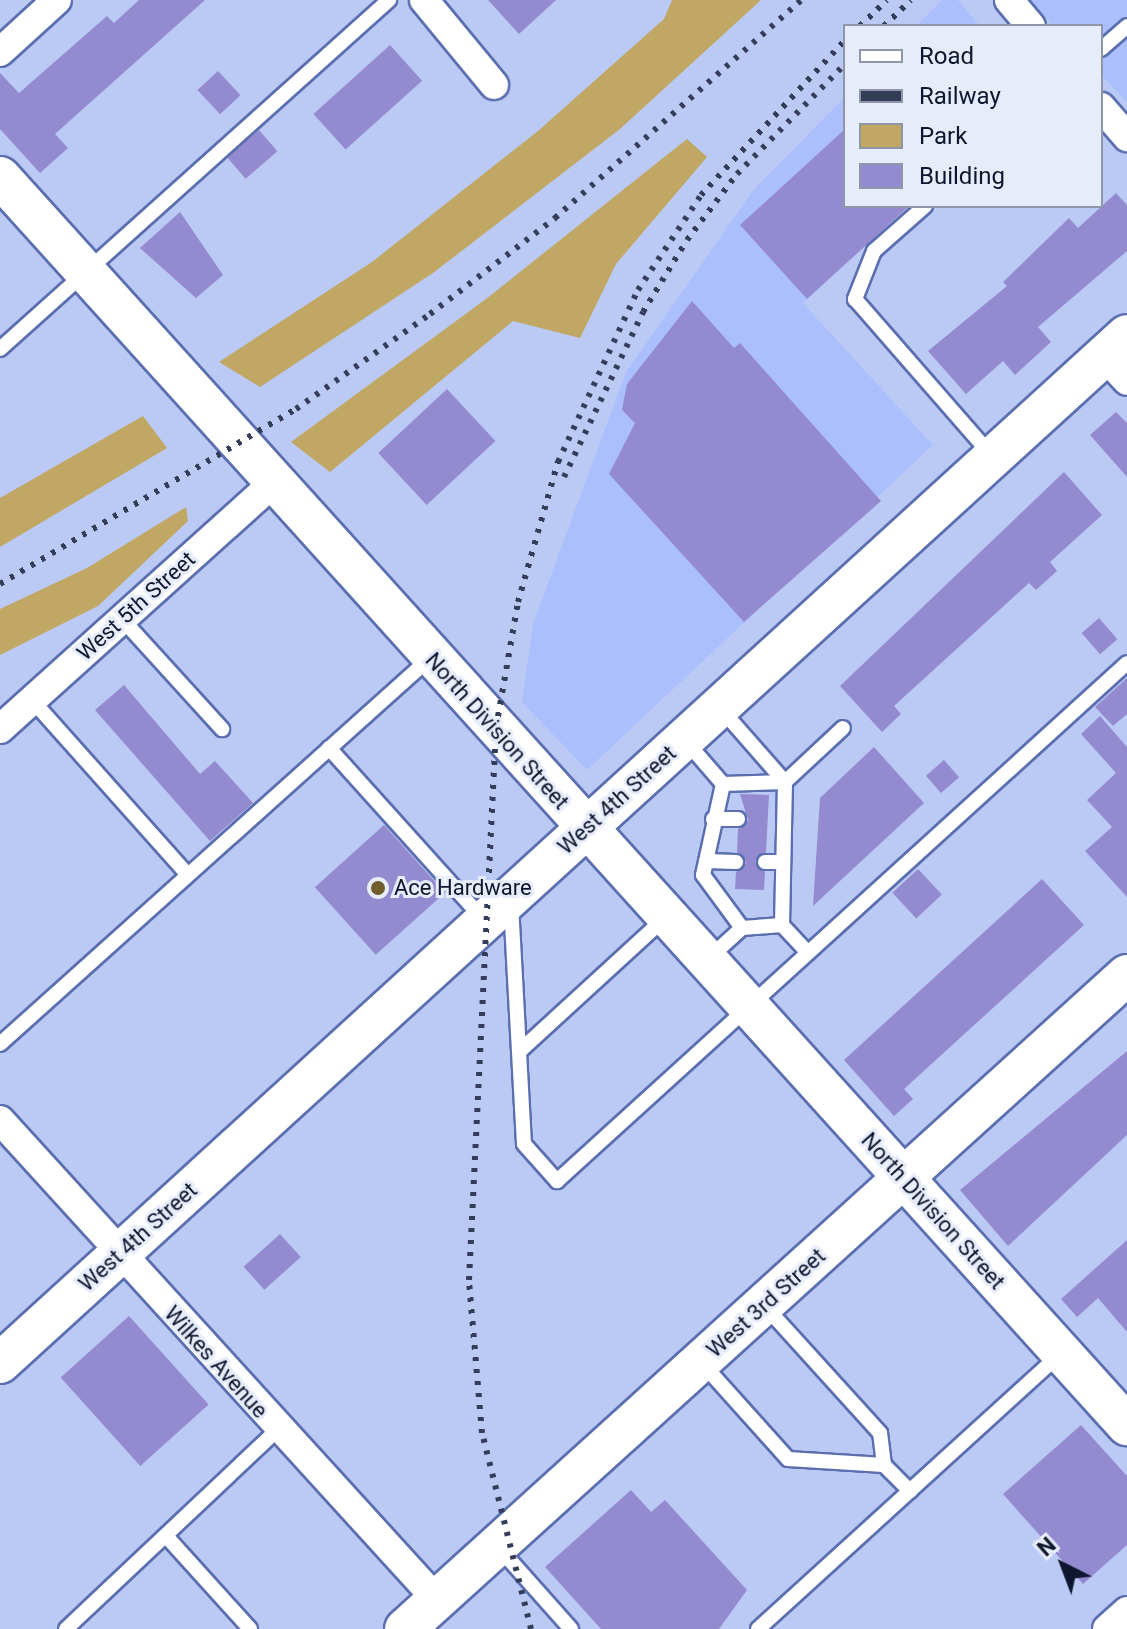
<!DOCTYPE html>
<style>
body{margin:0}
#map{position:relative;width:1127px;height:1629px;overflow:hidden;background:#bbcaf5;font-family:Roboto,sans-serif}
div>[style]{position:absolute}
.built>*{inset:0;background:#abbffd}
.green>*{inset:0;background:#c0a763}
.building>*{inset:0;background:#948ad0;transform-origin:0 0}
.roads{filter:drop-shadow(2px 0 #5b6faf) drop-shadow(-2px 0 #5b6faf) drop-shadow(0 2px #5b6faf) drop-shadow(0 -2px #5b6faf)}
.lane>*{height:14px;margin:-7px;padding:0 7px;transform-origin:7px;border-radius:7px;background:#fff}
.street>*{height:28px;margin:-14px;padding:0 14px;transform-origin:14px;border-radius:14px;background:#fff}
.secondary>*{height:40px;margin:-20px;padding:0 20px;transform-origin:20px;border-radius:20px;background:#fff}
.rail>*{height:6px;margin-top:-3px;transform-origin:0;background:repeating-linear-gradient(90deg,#333c59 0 4px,transparent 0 12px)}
.dots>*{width:22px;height:22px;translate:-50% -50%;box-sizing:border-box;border:4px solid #e6ecfa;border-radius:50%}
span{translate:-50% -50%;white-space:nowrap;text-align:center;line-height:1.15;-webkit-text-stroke:6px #e6ecfa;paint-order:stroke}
.street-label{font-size:22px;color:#0f162f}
.poi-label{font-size:22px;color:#0f162f}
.left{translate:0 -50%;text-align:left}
.legend{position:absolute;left:843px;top:24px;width:260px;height:184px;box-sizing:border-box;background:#e6ecfa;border:2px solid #9096a9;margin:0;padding:10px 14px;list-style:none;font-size:24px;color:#0f162f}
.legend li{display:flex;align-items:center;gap:16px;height:40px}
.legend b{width:40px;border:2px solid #9096a9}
.north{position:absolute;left:1023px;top:1525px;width:80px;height:80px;-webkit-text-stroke:6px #e6ecfa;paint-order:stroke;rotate:318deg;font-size:22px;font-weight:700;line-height:32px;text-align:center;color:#0f162f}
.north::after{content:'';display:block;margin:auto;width:28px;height:36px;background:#0f162f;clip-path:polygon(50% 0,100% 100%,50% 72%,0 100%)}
</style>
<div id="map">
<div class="built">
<div style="clip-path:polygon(942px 0,958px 0,980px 26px,916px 26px)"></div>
<div style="clip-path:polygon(1029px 0,1127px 0,1127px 102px,1101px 75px,1101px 26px,1054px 26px)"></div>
<div style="clip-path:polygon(845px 97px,845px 206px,908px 206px,803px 303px,933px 445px,587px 770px,522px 702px,533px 624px,626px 372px,755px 188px)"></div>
</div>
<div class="green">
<div style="clip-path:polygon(672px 0,761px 0,620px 129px,433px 273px,260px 387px,219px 362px,372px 262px,538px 131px,664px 19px)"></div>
<div style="clip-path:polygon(687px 139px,707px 157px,616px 264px,580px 338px,513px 321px,330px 472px,291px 442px,486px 299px)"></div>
<div style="clip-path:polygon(143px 416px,167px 448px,0 547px,0 498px)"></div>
<div style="clip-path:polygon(186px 507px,188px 521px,98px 606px,0 655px,0 609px,87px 568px)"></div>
</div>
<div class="building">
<div style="clip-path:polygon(139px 0,205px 0,55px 134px,68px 148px,40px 173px,0 129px,0 73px,19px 93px,107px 16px,114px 23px)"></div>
<div style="clip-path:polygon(488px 0,556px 0,519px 34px)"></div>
<div style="left:390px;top:45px;width:48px;height:103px;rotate:48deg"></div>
<div style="left:218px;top:71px;width:33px;height:28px;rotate:47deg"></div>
<div style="clip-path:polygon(845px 129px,845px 206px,909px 206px,807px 299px,740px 225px)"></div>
<div style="left:259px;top:130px;width:28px;height:42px;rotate:49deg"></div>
<div style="clip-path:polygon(1116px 193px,1127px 205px,1127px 251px,1038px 327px,1051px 342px,1015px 375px,1003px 361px,966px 394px,928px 351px,1007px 286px,1003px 282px,1069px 218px,1078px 228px)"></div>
<div style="clip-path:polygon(180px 212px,223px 275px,196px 298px,140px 248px)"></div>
<div style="clip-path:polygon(692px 301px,734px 348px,740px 343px,881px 501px,744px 622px,609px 474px,635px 423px,622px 410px,627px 384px)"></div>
<div style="left:447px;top:389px;width:71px;height:94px;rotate:47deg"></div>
<div style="clip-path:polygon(1116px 412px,1127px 423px,1127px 477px,1090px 435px)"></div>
<div style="clip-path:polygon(1064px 472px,1102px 515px,1050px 562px,1057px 571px,1036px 590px,1029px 583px,894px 706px,901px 714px,882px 732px,840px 686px)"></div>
<div style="left:1099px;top:618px;width:28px;height:23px;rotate:49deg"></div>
<div style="clip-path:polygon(1127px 678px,1127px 714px,1113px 726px,1095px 707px)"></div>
<div style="clip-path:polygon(124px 685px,200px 774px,215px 761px,253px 803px,210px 841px,95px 710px)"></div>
<div style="clip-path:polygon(1100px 716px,1127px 747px,1127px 897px,1085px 851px,1112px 827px,1087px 800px,1116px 773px,1081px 734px)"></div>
<div style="clip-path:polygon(874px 747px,924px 803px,813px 906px,820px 798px)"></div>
<div style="left:944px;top:760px;width:23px;height:24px;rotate:49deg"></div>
<div style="clip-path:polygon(740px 794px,769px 795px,766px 852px,755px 861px,765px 872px,764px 890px,735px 889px,736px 872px,746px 863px,737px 852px,738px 829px,748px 820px)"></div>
<div style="left:384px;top:825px;width:91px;height:93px;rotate:48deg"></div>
<div style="left:918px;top:869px;width:35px;height:35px;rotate:47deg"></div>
<div style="clip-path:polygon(1042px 879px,1084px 925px,904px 1089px,913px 1099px,894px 1116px,844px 1060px)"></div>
<div style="clip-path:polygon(1127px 1051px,1127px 1135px,1008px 1246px,960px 1190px)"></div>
<div style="left:280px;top:1234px;width:31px;height:49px;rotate:48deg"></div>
<div style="clip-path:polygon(1127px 1240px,1127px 1332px,1098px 1298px,1077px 1317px,1061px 1299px)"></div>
<div style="left:129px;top:1316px;width:119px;height:92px;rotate:48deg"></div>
<div style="clip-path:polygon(1081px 1425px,1127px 1476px,1127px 1545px,1083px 1584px,1003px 1494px)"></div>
<div style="clip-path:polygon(631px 1490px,651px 1512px,665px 1500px,747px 1590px,719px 1629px,601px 1629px,545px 1567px)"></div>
</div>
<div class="roads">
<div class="lane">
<div style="left:1101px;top:49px;width:35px;rotate:-41deg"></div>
<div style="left:925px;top:206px;width:68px;rotate:138.6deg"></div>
<div style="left:874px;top:251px;width:52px;rotate:111.6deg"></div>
<div style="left:855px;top:299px;width:207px;rotate:48.9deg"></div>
<div style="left:0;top:349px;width:523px;rotate:-41.9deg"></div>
<div style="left:122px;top:619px;width:149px;rotate:47.7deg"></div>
<div style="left:32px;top:700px;width:234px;rotate:48.3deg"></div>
<div style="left:721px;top:709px;width:97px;rotate:48.8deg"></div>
<div style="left:785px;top:782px;width:143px;rotate:91.2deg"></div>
<div style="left:684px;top:739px;width:60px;rotate:49.1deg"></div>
<div style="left:723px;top:784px;width:62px;rotate:-1.8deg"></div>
<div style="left:785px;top:782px;width:79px;rotate:-43deg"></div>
<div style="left:329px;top:748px;width:232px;rotate:48deg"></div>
<div style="left:713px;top:819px;width:25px"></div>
<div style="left:706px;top:861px;width:30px;rotate:2deg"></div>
<div style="left:765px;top:862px;width:18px"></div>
<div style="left:511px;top:904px;width:240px;rotate:86.9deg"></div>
<div style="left:524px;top:1144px;width:50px;rotate:48.3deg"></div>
<div style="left:557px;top:1181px;width:770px;rotate:-42.26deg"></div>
<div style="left:742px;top:928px;width:40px;rotate:-4.3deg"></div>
<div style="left:782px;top:925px;width:38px;rotate:47deg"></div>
<div style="left:709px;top:958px;width:45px;rotate:-42.3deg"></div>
<div style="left:742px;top:928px;width:66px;rotate:-126.3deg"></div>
<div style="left:703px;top:875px;width:93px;rotate:-77.6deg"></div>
<div style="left:0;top:1044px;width:578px;rotate:-41.91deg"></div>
<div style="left:522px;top:1049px;width:195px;rotate:-42.5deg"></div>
<div style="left:701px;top:1362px;width:130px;rotate:48.1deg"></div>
<div style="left:788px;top:1459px;width:96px;rotate:3.6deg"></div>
<div style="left:884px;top:1465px;width:32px;rotate:-97deg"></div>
<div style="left:880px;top:1433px;width:173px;rotate:-132.2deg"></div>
<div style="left:884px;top:1465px;width:37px;rotate:45deg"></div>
<div style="left:167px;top:1537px;width:124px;rotate:47.9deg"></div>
<div style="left:500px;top:1549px;width:107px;rotate:48.4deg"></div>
<div style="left:66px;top:1629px;width:290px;rotate:-43.3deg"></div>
<div style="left:758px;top:1629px;width:408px;rotate:-42.3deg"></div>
</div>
<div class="street">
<div style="left:424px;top:0;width:110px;rotate:50.5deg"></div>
<div style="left:1009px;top:0;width:34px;rotate:50deg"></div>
<div style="left:0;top:52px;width:77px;rotate:-42.4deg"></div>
<div style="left:1101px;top:107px;width:40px;rotate:49deg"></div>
<div style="left:1104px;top:356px;width:34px;rotate:47deg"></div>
<div style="left:0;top:729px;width:366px;rotate:-42deg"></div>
<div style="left:0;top:1120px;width:649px;rotate:47.68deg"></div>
<div style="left:1107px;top:1629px;width:27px;rotate:-42deg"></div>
</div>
<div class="secondary">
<div style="left:0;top:177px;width:1682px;rotate:47.92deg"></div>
<div style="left:0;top:1363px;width:1525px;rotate:-42.37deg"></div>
<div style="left:405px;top:1629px;width:974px;rotate:-42.17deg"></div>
</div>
</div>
<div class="rail">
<div style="left:860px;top:26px;width:37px;rotate:-44deg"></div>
<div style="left:884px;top:26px;width:37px;rotate:-44deg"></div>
<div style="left:564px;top:477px;width:183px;rotate:-64.4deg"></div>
<div style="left:643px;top:312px;width:84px;rotate:-58.6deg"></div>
<div style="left:687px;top:240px;width:83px;rotate:-52.9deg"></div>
<div style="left:737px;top:174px;width:154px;rotate:-45.5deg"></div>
<div style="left:0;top:584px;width:344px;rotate:-30.6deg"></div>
<div style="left:296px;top:409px;width:164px;rotate:-35.3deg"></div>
<div style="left:430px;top:314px;width:158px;rotate:-37.5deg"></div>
<div style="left:555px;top:218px;width:329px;rotate:-41.5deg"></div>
<div style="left:531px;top:1629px;width:202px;rotate:-104deg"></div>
<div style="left:482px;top:1433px;width:154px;rotate:-94.9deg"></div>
<div style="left:469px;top:1280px;width:553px;rotate:-87.2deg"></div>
<div style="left:496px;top:728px;width:128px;rotate:-80.1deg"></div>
<div style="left:518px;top:602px;width:146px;rotate:-74.1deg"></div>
<div style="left:558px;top:462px;width:190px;rotate:-65.1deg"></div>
<div style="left:638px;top:290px;width:114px;rotate:-56.4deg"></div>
<div style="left:701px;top:195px;width:212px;rotate:-47.1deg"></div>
</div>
<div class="dots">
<div style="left:378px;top:888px;background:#705e2c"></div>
</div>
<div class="street-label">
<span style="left:136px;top:606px;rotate:-42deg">West 5th Street</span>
<span style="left:497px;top:731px;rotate:48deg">North Division Street</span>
<span style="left:617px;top:800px;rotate:-42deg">West 4th Street</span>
<span style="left:933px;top:1211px;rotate:48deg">North Division Street</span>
<span style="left:138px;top:1237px;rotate:-42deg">West 4th Street</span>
<span style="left:766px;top:1303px;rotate:-42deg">West 3rd Street</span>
<span style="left:216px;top:1362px;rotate:48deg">Wilkes Avenue</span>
</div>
<div class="poi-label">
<span class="left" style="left:394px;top:888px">Ace Hardware</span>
</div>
<ul class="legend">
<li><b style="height:10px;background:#fff"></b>Road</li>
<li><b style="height:10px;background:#333c59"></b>Railway</li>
<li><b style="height:22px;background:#c0a763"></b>Park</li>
<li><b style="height:22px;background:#948ad0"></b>Building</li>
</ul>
<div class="north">N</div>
</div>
